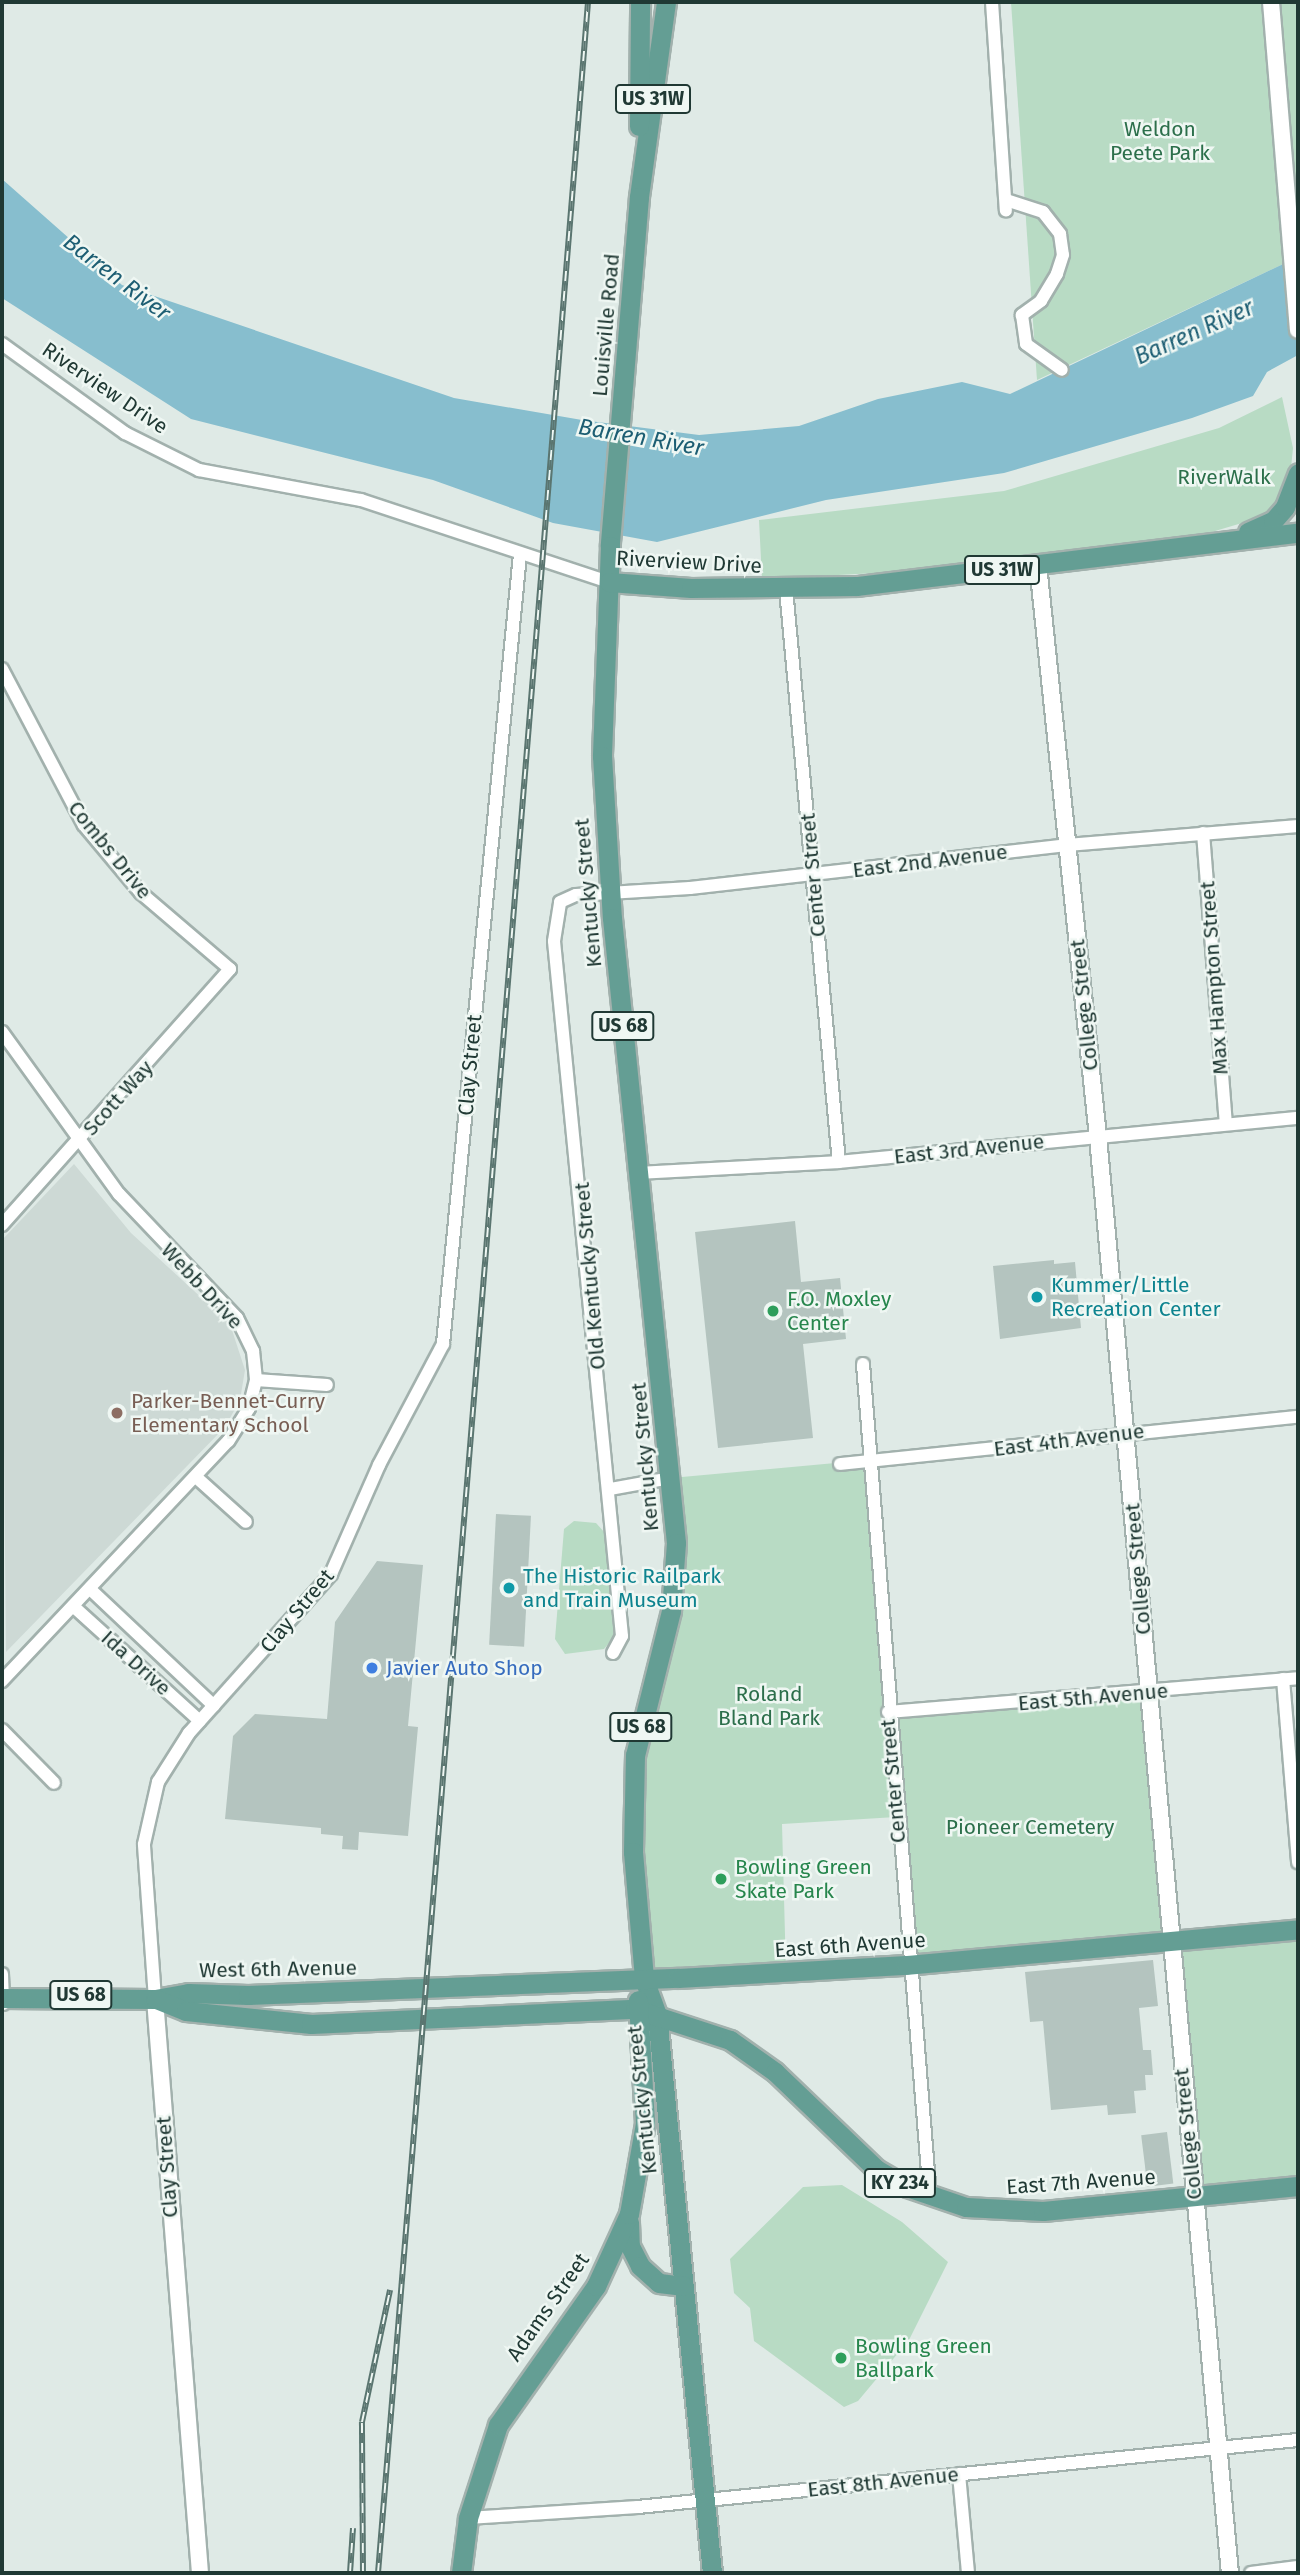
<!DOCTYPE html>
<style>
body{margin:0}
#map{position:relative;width:1300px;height:2575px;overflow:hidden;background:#dfeae6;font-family:"Fira Sans",sans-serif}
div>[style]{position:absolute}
.built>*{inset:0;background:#cdd9d5}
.green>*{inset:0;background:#b8dbc4}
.water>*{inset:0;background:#87bece}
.building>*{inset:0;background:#b4c4bf;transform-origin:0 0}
.roads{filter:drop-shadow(2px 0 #a2b1ad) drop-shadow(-2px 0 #a2b1ad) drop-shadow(0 2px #a2b1ad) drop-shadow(0 -2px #a2b1ad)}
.minor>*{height:12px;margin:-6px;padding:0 6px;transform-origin:6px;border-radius:6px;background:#fff}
.tertiary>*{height:16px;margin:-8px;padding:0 8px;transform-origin:8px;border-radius:8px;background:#fff}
.primary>*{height:19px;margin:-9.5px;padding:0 9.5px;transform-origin:9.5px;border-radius:9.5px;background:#649e94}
.rail>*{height:6px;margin-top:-3px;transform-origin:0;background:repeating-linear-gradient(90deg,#eff7f3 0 10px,#5a7570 0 20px);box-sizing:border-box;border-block:2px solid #5a7570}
.dots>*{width:19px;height:19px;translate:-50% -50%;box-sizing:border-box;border:4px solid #eff7f3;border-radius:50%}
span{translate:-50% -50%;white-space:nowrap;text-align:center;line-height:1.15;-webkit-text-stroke:5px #eff7f3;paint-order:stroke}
.shield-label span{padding:2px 5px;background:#eff7f3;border:2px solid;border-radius:5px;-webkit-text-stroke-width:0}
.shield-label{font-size:19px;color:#203934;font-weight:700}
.park-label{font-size:21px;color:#2c6f4b}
.street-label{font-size:21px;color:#203934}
.culture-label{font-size:21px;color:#0d838f}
.left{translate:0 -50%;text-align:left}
.leisure-label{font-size:21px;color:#27864d}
.education-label{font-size:21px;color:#785e54}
.shop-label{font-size:21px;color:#366cbe}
.water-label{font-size:23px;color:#1d5e73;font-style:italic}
.frame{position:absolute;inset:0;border:4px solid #203934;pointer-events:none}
</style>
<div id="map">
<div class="built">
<div style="clip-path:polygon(74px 1164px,131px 1233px,230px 1324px,245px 1370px,240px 1400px,225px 1427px,6px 1652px,2px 1240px)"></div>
</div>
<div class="green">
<div style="clip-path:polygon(1011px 2px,1298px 2px,1298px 257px,1037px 380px)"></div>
<div style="clip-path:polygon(1282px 397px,1293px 448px,1289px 488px,1274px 512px,1242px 523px,1205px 534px,914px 571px,762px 579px,759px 520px,1004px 491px,1219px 428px)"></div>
<div style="clip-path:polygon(868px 1460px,887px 1712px,1148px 1691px,1170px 1941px,1298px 1929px,1298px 2187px,1195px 2197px,1170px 1941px,906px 1965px,896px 1817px,782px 1824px,786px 1972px,644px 1979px,632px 1786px,666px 1635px,671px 1478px)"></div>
<div style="clip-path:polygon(574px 1521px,596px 1523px,605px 1533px,614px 1637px,604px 1649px,565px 1654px,555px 1639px,564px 1529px)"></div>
<div style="clip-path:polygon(842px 2185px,902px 2222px,948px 2262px,909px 2340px,858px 2401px,844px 2407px,754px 2341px,750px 2308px,734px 2293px,730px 2259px,803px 2187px)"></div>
</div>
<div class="water">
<div style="clip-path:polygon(2px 179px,122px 285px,454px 398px,582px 420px,699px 435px,799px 426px,878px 399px,962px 382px,1010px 394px,1298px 257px,1298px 355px,1267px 372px,1253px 396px,1192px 418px,1004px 473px,826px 500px,657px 542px,553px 523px,433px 480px,191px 419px,2px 298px)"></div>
</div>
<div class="building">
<div style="clip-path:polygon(795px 1221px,801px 1282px,840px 1278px,846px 1339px,803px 1344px,813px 1438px,718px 1448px,695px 1232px)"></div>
<div style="clip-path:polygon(1054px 1260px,1054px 1264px,1075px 1262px,1081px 1328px,1000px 1339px,993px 1266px)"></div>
<div style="left:496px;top:1514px;width:35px;height:131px;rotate:3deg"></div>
<div style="clip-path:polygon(377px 1561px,423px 1565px,408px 1726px,418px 1727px,408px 1836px,359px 1832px,358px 1850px,342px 1849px,343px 1836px,321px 1834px,321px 1828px,225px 1819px,233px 1736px,255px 1714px,327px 1719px,335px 1622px)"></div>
<div style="clip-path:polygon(1153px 1960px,1158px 2006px,1139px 2008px,1143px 2050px,1151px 2050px,1153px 2075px,1145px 2075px,1146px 2090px,1134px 2091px,1136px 2113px,1108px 2115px,1107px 2105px,1051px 2110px,1043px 2021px,1030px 2022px,1025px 1972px)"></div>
<div style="left:1167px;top:2132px;width:52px;height:26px;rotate:83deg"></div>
</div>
<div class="roads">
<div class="minor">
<div style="left:992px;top:2px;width:209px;rotate:86.2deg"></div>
<div style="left:1006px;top:200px;width:39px;rotate:18deg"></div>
<div style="left:1043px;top:212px;width:28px;rotate:52deg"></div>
<div style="left:1060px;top:234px;width:21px;rotate:82deg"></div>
<div style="left:1063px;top:255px;width:20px;rotate:108deg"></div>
<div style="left:1057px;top:274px;width:31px;rotate:121deg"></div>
<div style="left:1041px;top:301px;width:24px;rotate:144deg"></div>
<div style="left:1022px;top:315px;width:29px;rotate:82deg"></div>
<div style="left:1026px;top:344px;width:44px;rotate:35.8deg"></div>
<div style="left:2px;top:344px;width:152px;rotate:35.9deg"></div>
<div style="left:125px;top:433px;width:83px;rotate:26.6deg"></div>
<div style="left:199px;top:470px;width:165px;rotate:10.5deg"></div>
<div style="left:361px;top:500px;width:261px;rotate:18.3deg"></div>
<div style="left:786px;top:589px;width:575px;rotate:84.72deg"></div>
<div style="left:2px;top:669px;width:176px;rotate:62.3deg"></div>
<div style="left:84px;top:825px;width:89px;rotate:50deg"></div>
<div style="left:141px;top:893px;width:117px;rotate:40.5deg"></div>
<div style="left:230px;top:969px;width:343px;rotate:131.7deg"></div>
<div style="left:1203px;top:833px;width:292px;rotate:85.5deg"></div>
<div style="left:2px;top:1032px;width:200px;rotate:54.2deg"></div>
<div style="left:119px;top:1194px;width:171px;rotate:46.4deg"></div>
<div style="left:237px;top:1318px;width:37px;rotate:64deg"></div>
<div style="left:253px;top:1351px;width:29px;rotate:84deg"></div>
<div style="left:256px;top:1380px;width:29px;rotate:104deg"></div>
<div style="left:249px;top:1408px;width:39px;rotate:122deg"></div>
<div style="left:228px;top:1441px;width:330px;rotate:133.3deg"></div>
<div style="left:639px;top:1173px;width:200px;rotate:-3.1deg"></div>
<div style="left:839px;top:1162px;width:461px;rotate:-5.5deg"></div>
<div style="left:863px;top:1364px;width:836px;rotate:85.4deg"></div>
<div style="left:256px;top:1380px;width:71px;rotate:4deg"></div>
<div style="left:840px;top:1464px;width:460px;rotate:-5.9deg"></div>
<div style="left:196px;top:1477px;width:67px;rotate:42deg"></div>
<div style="left:610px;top:1489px;width:62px;rotate:-10.2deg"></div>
<div style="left:90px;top:1589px;width:170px;rotate:43.3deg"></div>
<div style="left:73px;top:1606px;width:171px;rotate:42.2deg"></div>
<div style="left:613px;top:1653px;width:19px;rotate:-62deg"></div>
<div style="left:622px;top:1636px;width:698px;rotate:-95.59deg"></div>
<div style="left:554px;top:941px;width:39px;rotate:-81deg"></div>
<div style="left:560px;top:902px;width:17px;rotate:-24deg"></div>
<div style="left:576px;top:895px;width:114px;rotate:-3.5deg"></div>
<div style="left:690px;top:888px;width:379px;rotate:-6.5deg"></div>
<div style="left:1067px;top:845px;width:232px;rotate:-4.7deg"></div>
<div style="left:1283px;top:1679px;width:184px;rotate:85.3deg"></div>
<div style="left:888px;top:1712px;width:411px;rotate:-4.7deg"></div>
<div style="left:2px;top:1730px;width:74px;rotate:45.5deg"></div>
<div style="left:2px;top:1974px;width:30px;rotate:88deg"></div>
<div style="left:155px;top:1999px;width:155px;rotate:-94.1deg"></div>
<div style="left:144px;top:1844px;width:64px;rotate:-77.3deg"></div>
<div style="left:158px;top:1782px;width:58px;rotate:-57.7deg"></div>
<div style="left:189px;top:1733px;width:213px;rotate:-48.2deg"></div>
<div style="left:331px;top:1574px;width:119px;rotate:-66.2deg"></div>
<div style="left:379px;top:1465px;width:137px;rotate:-62.1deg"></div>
<div style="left:443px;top:1344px;width:793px;rotate:-84.43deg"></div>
<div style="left:959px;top:2474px;width:99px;rotate:84.8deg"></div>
<div style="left:468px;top:2518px;width:170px;rotate:-3.7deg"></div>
<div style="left:638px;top:2507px;width:663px;rotate:-5.8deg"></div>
<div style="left:1251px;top:2573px;width:47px;rotate:-7.3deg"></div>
</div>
<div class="tertiary">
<div style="left:1271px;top:2px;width:329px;rotate:85.3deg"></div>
<div style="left:1038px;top:565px;width:575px;rotate:84.01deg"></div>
<div style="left:1098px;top:1137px;width:1442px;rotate:84.75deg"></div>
<div style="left:155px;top:1999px;width:576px;rotate:85.52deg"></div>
</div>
<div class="primary">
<div style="left:666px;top:2px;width:197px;rotate:97.9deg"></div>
<div style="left:639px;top:197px;width:350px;rotate:94.8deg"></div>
<div style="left:610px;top:546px;width:210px;rotate:92.2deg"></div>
<div style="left:602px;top:756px;width:162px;rotate:86.5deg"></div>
<div style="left:612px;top:918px;width:628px;rotate:84.15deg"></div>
<div style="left:676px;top:1543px;width:68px;rotate:94.2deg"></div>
<div style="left:671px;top:1611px;width:148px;rotate:104deg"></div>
<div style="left:635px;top:1755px;width:97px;rotate:91.2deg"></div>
<div style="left:633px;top:1852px;width:127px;rotate:85deg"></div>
<div style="left:644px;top:1979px;width:38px;rotate:70deg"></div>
<div style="left:657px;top:2015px;width:561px;rotate:84.37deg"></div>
<div style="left:639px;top:126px;width:124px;rotate:-89.5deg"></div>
<div style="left:1248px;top:532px;width:27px;rotate:-24deg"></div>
<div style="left:1273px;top:521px;width:18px;rotate:-49deg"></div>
<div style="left:1285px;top:507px;width:36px;rotate:-69deg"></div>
<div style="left:609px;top:582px;width:82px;rotate:4.2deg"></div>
<div style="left:691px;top:588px;width:166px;rotate:-0.7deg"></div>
<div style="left:857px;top:586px;width:444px;rotate:-6.9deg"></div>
<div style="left:2px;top:1998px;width:153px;rotate:0.4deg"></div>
<div style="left:155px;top:1999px;width:34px;rotate:-10deg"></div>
<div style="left:188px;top:1993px;width:60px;rotate:1.9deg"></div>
<div style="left:248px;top:1995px;width:431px;rotate:-2.3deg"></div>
<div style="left:679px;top:1978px;width:227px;rotate:-3.3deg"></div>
<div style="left:906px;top:1965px;width:394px;rotate:-5.2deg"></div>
<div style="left:156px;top:1999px;width:32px;rotate:22deg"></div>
<div style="left:186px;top:2011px;width:126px;rotate:5.9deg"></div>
<div style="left:311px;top:2024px;width:324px;rotate:-2.7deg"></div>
<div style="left:635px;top:2009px;width:100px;rotate:18.1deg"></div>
<div style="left:730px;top:2040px;width:55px;rotate:35.4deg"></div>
<div style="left:775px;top:2072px;width:140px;rotate:43.8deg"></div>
<div style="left:876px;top:2169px;width:36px;rotate:30deg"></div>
<div style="left:907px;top:2187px;width:62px;rotate:18.7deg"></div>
<div style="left:966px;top:2207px;width:77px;rotate:3deg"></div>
<div style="left:1043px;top:2211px;width:256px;rotate:-5.6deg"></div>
<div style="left:629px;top:2222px;width:24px;rotate:88deg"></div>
<div style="left:630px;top:2246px;width:22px;rotate:63deg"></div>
<div style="left:640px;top:2266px;width:25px;rotate:42deg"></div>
<div style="left:659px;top:2283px;width:25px;rotate:7deg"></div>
<div style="left:461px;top:2573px;width:55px;rotate:-82.7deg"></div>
<div style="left:468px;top:2518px;width:98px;rotate:-72.1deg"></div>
<div style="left:498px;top:2425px;width:170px;rotate:-54.8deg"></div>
<div style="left:596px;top:2286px;width:79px;rotate:-65.4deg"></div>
<div style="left:629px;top:2214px;width:92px;rotate:-80deg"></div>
<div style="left:645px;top:2123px;width:123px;rotate:-93.3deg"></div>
</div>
</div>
<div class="rail">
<div style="left:350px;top:2573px;width:45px;rotate:-86.2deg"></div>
<div style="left:363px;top:2573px;width:151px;rotate:-90.4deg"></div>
<div style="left:362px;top:2422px;width:135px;rotate:-78deg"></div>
<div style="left:378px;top:2573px;width:2580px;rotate:-85.33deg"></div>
</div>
<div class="dots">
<div style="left:1037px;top:1297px;background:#0f9aa8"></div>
<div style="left:773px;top:1311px;background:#2e9e5b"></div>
<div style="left:117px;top:1413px;background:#8d6e63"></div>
<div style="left:509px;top:1588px;background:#0f9aa8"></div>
<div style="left:372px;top:1668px;background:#3f7fe0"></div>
<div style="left:721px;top:1879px;background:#2e9e5b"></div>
<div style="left:841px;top:2358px;background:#2e9e5b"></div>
</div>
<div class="shield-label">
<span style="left:653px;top:99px">US 31W</span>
<span style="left:1002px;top:570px">US 31W</span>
<span style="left:623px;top:1026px">US 68</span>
<span style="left:641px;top:1727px">US 68</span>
<span style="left:81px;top:1995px">US 68</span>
<span style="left:900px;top:2183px">KY 234</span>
</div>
<div class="park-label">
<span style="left:1160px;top:141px">Weldon<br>Peete Park</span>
<span style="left:1224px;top:477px">RiverWalk</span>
<span style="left:769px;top:1706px">Roland<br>Bland Park</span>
<span style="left:1030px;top:1827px">Pioneer Cemetery</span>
</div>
<div class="street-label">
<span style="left:606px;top:325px;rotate:-85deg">Louisville Road</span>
<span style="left:105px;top:388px;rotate:34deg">Riverview Drive</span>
<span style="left:689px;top:562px;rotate:3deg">Riverview Drive</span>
<span style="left:110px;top:850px;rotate:51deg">Combs Drive</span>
<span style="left:930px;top:861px;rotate:-7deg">East 2nd Avenue</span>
<span style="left:813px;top:875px;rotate:-95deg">Center Street</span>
<span style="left:588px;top:893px;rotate:-95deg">Kentucky Street</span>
<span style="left:1214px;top:978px;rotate:-94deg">Max Hampton Street</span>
<span style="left:1084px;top:1005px;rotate:-96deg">College Street</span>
<span style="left:470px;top:1065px;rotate:-85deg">Clay Street</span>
<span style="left:118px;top:1098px;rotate:-48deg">Scott Way</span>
<span style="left:969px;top:1149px;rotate:-6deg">East 3rd Avenue</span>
<span style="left:590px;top:1276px;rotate:-95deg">Old Kentucky Street</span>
<span style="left:202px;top:1286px;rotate:47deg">Webb Drive</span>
<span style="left:1069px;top:1440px;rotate:-7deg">East 4th Avenue</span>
<span style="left:645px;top:1457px;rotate:-95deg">Kentucky Street</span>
<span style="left:1138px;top:1569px;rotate:-95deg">College Street</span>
<span style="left:297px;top:1611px;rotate:-50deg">Clay Street</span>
<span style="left:136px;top:1663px;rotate:42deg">Ida Drive</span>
<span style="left:1093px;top:1697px;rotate:-5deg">East 5th Avenue</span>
<span style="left:893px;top:1781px;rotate:-95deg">Center Street</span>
<span style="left:850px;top:1945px;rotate:-4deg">East 6th Avenue</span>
<span style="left:278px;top:1969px;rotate:-1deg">West 6th Avenue</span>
<span style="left:642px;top:2100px;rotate:-96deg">Kentucky Street</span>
<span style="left:1188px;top:2134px;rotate:-96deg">College Street</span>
<span style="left:167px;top:2167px;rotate:-94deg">Clay Street</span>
<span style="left:1081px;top:2182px;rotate:-4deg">East 7th Avenue</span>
<span style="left:548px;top:2307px;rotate:-55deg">Adams Street</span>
<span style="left:883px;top:2482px;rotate:-6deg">East 8th Avenue</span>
</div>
<div class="culture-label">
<span class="left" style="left:1051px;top:1297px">Kummer/Little<br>Recreation Center</span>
<span class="left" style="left:523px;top:1588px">The Historic Railpark<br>and Train Museum</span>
</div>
<div class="leisure-label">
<span class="left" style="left:787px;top:1311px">F.O. Moxley<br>Center</span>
<span class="left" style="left:735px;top:1879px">Bowling Green<br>Skate Park</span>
<span class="left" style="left:855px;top:2358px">Bowling Green<br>Ballpark</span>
</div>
<div class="education-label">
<span class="left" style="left:131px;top:1413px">Parker-Bennet-Curry<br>Elementary School</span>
</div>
<div class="shop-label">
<span class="left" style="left:386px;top:1668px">Javier Auto Shop</span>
</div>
<div class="water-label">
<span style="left:117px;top:277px;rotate:37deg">Barren River</span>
<span style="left:1194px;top:332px;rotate:-24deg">Barren River</span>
<span style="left:641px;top:437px;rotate:10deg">Barren River</span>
</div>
<div class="frame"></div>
</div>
